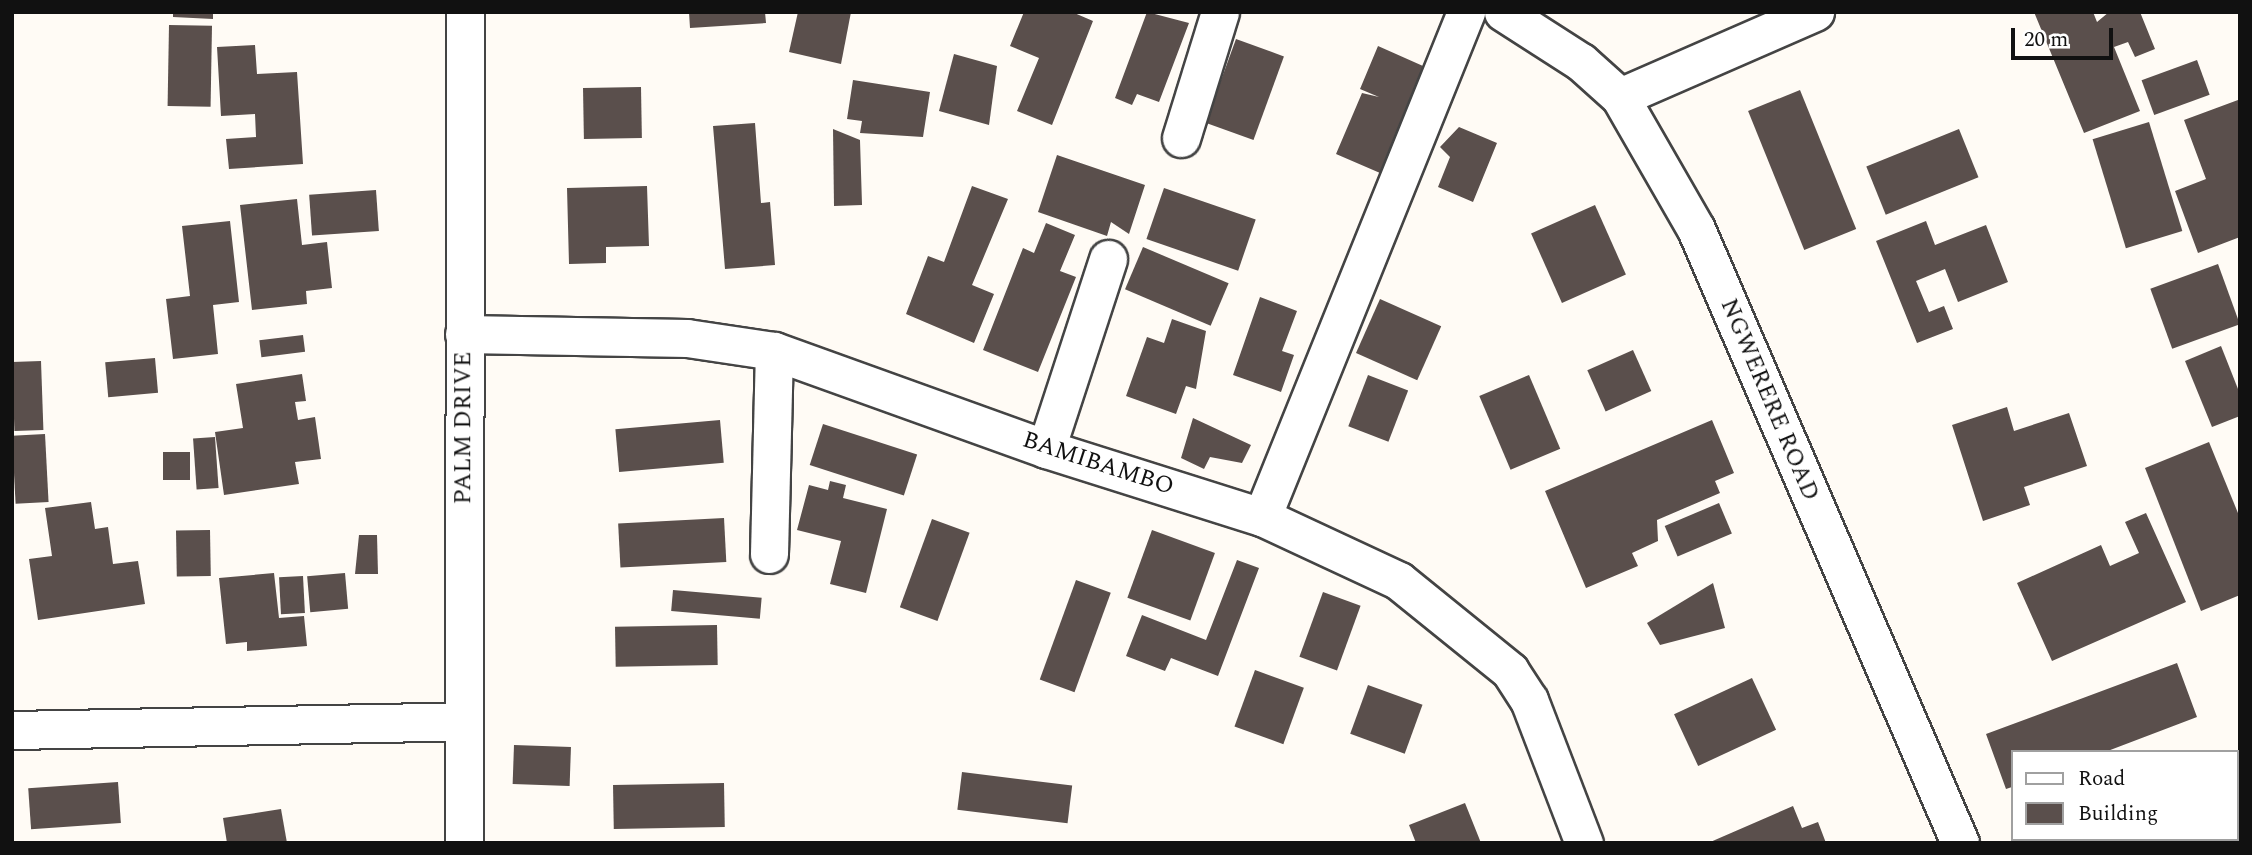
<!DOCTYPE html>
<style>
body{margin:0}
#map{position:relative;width:2252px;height:855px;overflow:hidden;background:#fffbf5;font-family:Spectral,serif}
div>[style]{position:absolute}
.building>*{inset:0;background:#5a4f4c;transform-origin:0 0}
.roads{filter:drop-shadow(2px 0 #444) drop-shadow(-2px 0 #444) drop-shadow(0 2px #444) drop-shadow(0 -2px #444)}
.minor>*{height:37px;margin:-18.5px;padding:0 18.5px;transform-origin:18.5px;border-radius:18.5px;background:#fff}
span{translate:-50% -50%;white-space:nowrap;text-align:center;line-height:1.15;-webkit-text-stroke:7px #fff;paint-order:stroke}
.street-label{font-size:24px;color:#111}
.frame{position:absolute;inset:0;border:14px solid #111;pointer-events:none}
.legend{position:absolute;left:2011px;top:750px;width:228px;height:91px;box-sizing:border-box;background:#fff;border:2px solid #a0a0a0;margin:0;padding:9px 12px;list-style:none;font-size:21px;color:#111}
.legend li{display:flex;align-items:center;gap:14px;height:35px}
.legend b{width:35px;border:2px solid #a0a0a0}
.scale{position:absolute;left:2011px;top:28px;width:102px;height:32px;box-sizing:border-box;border:4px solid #111;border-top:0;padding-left:9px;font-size:21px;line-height:24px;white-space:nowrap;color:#111;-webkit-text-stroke:5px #fff;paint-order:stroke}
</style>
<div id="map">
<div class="building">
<div style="clip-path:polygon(173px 12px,213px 12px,213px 19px,173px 17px)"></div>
<div style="clip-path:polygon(689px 12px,765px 12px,766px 23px,690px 28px)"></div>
<div style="clip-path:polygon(798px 12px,851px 12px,841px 64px,789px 52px)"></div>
<div style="clip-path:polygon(1024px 12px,1072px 12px,1093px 21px,1052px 125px,1017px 111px,1039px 58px,1010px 46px)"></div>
<div style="clip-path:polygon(1147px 12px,1189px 23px,1159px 102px,1137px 94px,1132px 105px,1115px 98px)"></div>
<div style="clip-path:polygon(2034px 12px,2093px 12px,2097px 22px,2109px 12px,2140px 12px,2155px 49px,2135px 57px,2128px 42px,2114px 47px,2140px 111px,2084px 133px)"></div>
<div style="left:169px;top:25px;width:43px;height:81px;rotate:1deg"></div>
<div style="left:1236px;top:39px;width:51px;height:89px;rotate:20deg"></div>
<div style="clip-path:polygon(255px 45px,257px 74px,297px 72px,303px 164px,229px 169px,226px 139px,256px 137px,255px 114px,221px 116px,217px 47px)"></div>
<div style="clip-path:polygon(1378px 46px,1432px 70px,1387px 176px,1336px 154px,1362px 93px,1379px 97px,1360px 89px)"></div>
<div style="clip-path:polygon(954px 54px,997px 66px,989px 125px,939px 111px)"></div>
<div style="left:2197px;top:60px;width:37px;height:59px;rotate:70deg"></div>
<div style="clip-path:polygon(853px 80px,930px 92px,923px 137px,860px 133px,862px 121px,847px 119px)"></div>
<div style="left:641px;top:87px;width:51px;height:58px;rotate:89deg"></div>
<div style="left:1800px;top:90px;width:150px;height:56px;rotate:68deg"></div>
<div style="clip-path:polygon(2238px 100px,2240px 237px,2198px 253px,2175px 191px,2206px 179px,2184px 120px)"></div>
<div style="left:2149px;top:122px;width:114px;height:59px;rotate:73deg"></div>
<div style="clip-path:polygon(755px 123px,761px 203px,770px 202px,775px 265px,725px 269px,713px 126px)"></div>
<div style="clip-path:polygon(1459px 127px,1497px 143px,1473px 202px,1438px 187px,1450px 157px,1440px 147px)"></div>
<div style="clip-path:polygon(833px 129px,860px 140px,862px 205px,834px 206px)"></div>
<div style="left:1959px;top:129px;width:52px;height:100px;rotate:68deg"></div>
<div style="clip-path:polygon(1057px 155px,1145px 185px,1129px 234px,1111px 222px,1107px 236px,1038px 212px)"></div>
<div style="clip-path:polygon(647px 186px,649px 246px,606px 247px,606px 263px,569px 264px,567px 188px)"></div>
<div style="clip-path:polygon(972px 186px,1008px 199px,972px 285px,994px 294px,974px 343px,906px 314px,928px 256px,944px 262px)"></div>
<div style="left:1164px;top:188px;width:97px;height:54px;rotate:19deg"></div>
<div style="left:376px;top:190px;width:41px;height:67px;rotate:86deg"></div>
<div style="clip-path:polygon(297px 199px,302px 245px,327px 242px,332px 288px,306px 291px,307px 304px,252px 310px,240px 205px)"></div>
<div style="left:1595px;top:205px;width:76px;height:70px;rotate:66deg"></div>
<div style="clip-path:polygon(230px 221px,239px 302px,213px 305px,218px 354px,173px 359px,166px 299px,190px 296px,182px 226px)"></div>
<div style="clip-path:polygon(1926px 221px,1935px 245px,1986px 225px,2008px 282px,1958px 302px,1945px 269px,1916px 281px,1929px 312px,1944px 306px,1953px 329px,1917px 343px,1876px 241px)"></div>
<div style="clip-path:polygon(1046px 223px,1075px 235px,1060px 271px,1076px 277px,1038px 372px,983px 350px,1023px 248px,1034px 253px)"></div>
<div style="left:1143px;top:247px;width:93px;height:46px;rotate:23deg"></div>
<div style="left:2218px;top:264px;width:64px;height:72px;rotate:70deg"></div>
<div style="clip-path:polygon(1260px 297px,1297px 311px,1282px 351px,1294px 355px,1281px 392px,1233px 375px)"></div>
<div style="left:1380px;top:299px;width:67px;height:59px;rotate:24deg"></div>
<div style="clip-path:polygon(1172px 319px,1206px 331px,1196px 389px,1186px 386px,1176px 414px,1126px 396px,1147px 337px,1164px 343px)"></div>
<div style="left:303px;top:335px;width:17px;height:44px;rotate:83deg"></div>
<div style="clip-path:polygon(2221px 346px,2240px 394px,2240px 416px,2212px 427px,2185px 361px)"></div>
<div style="left:1633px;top:350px;width:45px;height:50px;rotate:66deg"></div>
<div style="left:155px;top:358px;width:35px;height:50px;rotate:85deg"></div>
<div style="left:41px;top:361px;width:69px;height:29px;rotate:88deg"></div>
<div style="clip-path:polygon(302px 374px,306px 401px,295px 402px,298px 420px,315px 417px,321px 459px,295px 462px,299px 484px,224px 495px,215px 432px,243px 428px,236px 384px)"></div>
<div style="left:1368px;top:375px;width:43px;height:55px;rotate:21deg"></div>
<div style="left:1529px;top:375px;width:80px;height:54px;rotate:67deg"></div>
<div style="clip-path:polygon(2007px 407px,2014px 431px,2069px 413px,2087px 466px,2024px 487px,2030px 505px,1983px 521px,1952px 425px)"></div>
<div style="clip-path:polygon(1193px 418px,1251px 445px,1242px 463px,1210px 457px,1204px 469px,1181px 458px)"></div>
<div style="left:720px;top:420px;width:43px;height:105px;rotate:85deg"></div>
<div style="clip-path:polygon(1712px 420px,1734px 473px,1715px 481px,1720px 493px,1657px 520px,1658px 541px,1632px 553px,1638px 566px,1586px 588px,1545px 491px)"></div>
<div style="left:823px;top:424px;width:99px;height:43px;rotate:18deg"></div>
<div style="left:45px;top:434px;width:68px;height:33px;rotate:87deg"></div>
<div style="left:215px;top:437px;width:51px;height:22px;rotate:86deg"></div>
<div style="clip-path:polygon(2209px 442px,2240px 518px,2240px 595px,2201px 611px,2145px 468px)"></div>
<div style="left:163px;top:452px;width:27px;height:28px"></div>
<div style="clip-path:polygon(830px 481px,846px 485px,843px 498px,887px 509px,866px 593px,830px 584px,841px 541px,797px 530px,809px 485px,828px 490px)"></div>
<div style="clip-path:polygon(91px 502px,95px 529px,108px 527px,113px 564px,138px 561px,145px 604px,38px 620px,29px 559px,52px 556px,45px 508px)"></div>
<div style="left:1719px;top:503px;width:33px;height:59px;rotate:67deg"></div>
<div style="clip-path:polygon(2146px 513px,2186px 602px,2052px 661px,2017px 583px,2101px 545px,2110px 566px,2139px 553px,2125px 522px)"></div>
<div style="left:724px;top:518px;width:44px;height:106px;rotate:87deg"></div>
<div style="left:932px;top:519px;width:40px;height:94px;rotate:20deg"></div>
<div style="left:210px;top:530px;width:46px;height:34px;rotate:89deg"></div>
<div style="left:1152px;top:530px;width:67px;height:72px;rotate:20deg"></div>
<div style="clip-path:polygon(359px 535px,377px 535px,378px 574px,355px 574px)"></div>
<div style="clip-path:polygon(1237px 560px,1259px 568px,1218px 676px,1171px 658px,1165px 671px,1126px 656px,1142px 615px,1206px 640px)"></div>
<div style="clip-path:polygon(274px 573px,279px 618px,304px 616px,307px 646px,247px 651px,247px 642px,226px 644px,219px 578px)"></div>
<div style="left:345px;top:573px;width:36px;height:38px;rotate:85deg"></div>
<div style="left:303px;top:576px;width:37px;height:24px;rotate:87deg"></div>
<div style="left:1076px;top:580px;width:37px;height:106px;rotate:20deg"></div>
<div style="clip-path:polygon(1713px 583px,1725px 628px,1660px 645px,1647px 623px)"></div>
<div style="left:673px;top:590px;width:89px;height:21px;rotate:5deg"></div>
<div style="left:1323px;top:592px;width:40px;height:69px;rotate:20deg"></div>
<div style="left:717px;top:625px;width:40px;height:102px;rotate:89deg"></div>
<div style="clip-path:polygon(2177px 663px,2197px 717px,2105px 752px,2012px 752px,2012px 787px,2006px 789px,1986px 734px)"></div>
<div style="left:1255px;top:670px;width:52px;height:60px;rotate:20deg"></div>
<div style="left:1752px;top:678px;width:57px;height:86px;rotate:65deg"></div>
<div style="left:1368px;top:685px;width:58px;height:52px;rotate:20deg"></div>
<div style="left:514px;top:745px;width:57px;height:39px;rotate:2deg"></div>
<div style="left:962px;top:772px;width:111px;height:38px;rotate:7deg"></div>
<div style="left:118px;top:782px;width:41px;height:90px;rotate:86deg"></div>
<div style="left:724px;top:783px;width:44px;height:111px;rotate:89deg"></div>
<div style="clip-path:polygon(1465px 803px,1481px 843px,1416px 843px,1409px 825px)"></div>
<div style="clip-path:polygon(1793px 806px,1802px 828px,1818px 822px,1826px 843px,1708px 843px)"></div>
<div style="clip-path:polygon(281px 809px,287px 843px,227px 843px,223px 818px)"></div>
<div style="clip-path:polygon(2240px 826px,2240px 843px,2141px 843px,2140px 840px,2236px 839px)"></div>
</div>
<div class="roads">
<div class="minor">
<div style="left:1503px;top:12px;width:93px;rotate:32.7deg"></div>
<div style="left:1581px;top:62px;width:52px;rotate:41.9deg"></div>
<div style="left:1620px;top:97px;width:152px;rotate:60.1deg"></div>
<div style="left:1696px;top:229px;width:668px;rotate:66.73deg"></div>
<div style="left:1620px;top:97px;width:213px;rotate:-23.6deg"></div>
<div style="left:1181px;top:138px;width:132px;rotate:-72.8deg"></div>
<div style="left:464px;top:334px;width:223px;rotate:1deg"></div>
<div style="left:687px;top:338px;width:88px;rotate:8.5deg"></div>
<div style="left:774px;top:351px;width:289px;rotate:19.8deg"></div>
<div style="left:1046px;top:449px;width:226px;rotate:17.5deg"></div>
<div style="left:1262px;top:517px;width:151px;rotate:25deg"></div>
<div style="left:1399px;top:581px;width:143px;rotate:39deg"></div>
<div style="left:1510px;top:671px;width:35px;rotate:57deg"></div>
<div style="left:1529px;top:700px;width:153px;rotate:69deg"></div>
<div style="left:1046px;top:449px;width:200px;rotate:-71.9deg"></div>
<div style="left:1262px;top:517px;width:545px;rotate:-68deg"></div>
<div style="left:769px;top:554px;width:203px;rotate:-88.6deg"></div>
<div style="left:12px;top:730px;width:451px;rotate:-1.1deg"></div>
<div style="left:464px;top:843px;width:831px;rotate:-89.93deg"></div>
</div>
</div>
<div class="street-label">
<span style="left:1769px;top:400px;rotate:67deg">NGWERERE ROAD</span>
<span style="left:464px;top:428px;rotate:-90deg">PALM DRIVE</span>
<span style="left:1098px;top:464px;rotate:18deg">BAMIBAMBO</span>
</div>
<div class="frame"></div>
<ul class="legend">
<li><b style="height:9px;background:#fff"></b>Road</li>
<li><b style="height:19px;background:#5a4f4c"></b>Building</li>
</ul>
<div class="scale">20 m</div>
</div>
